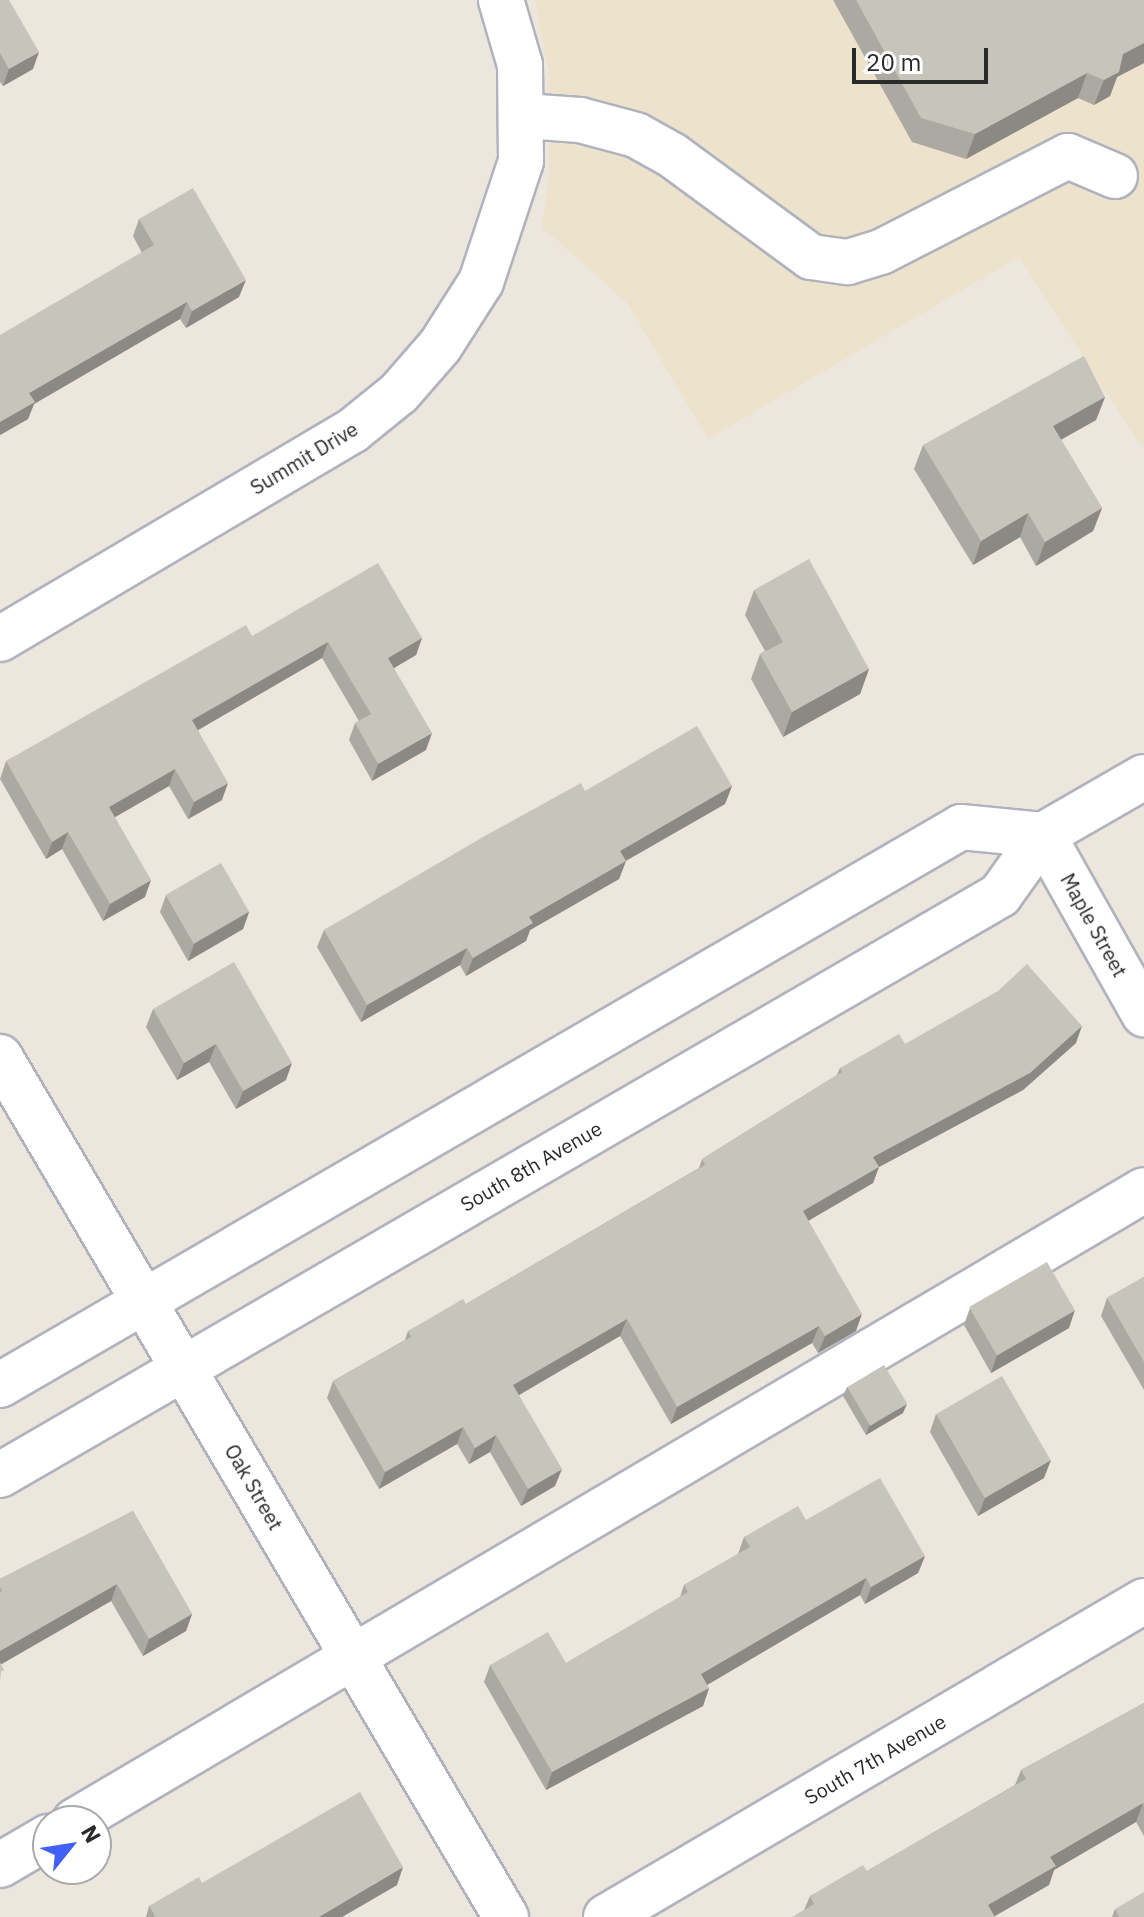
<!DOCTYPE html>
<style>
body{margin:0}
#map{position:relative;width:1144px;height:1917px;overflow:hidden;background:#ece6dd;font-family:"IBM Plex Sans",sans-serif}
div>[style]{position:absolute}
.education>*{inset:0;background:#ede3cd}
.roads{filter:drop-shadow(2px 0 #b0b3be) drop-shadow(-2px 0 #b0b3be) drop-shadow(0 2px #b0b3be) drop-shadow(0 -2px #b0b3be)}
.minor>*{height:44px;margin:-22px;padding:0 22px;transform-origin:22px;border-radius:22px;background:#fff}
.wall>*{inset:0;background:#aba9a1}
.shaded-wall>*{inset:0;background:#8b8983}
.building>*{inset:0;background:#c7c4bb;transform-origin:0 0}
span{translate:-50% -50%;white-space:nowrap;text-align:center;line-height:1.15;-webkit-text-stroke:8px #fff;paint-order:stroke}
.street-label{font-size:20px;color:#2a2a2a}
.north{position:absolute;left:32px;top:1805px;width:80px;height:80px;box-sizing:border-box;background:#fff;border:2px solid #aaa;border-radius:50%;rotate:60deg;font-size:22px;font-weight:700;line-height:32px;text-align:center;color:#2a2a2a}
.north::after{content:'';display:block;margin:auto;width:28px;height:36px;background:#4261f4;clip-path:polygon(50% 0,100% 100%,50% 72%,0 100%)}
.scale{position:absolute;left:852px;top:48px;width:136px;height:36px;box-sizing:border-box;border:4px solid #2a2a2a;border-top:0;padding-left:10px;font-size:24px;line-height:28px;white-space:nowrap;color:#2a2a2a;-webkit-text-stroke:6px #fff;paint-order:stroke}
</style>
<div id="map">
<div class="education">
<div style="clip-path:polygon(535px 0,1144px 0,1144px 451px,1019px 257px,708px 439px,627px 303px,542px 227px,549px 171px,548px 71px)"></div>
</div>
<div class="roads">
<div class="minor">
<div style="left:524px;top:116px;width:56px;rotate:4.1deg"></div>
<div style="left:580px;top:120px;width:58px;rotate:15deg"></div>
<div style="left:636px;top:135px;width:41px;rotate:29.1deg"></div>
<div style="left:672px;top:155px;width:172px;rotate:36.3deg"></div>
<div style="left:811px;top:257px;width:37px;rotate:8deg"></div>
<div style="left:848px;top:262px;width:34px;rotate:-17deg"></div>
<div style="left:881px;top:252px;width:210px;rotate:-27.2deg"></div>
<div style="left:1068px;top:156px;width:51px;rotate:23.1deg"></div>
<div style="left:0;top:639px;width:409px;rotate:-30.6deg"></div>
<div style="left:352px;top:431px;width:60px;rotate:-39deg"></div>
<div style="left:399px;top:393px;width:62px;rotate:-48.9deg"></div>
<div style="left:440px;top:346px;width:76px;rotate:-57.4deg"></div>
<div style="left:481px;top:282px;width:127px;rotate:-71.7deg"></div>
<div style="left:521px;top:161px;width:96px;rotate:-90.6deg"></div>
<div style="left:520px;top:65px;width:68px;rotate:-106.3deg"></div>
<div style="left:1043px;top:835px;width:206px;rotate:60.6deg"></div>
<div style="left:0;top:1057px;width:998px;rotate:59.53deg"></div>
<div style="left:0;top:1385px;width:1111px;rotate:-30.14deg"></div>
<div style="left:961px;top:827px;width:82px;rotate:5.6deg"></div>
<div style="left:0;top:1475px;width:1156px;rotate:-30.11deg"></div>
<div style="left:1000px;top:895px;width:74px;rotate:-54.4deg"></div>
<div style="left:1043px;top:835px;width:116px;rotate:-29.9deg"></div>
<div style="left:75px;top:1821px;width:1241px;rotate:-30.55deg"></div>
<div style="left:0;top:1865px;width:56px;rotate:-30.3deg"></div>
<div style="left:606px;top:1917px;width:624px;rotate:-30.43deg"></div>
</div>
</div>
<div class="wall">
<div style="clip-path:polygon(0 0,33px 69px,3px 86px,0 82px)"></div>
<div style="clip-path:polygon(833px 0,1144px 0,1144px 63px,1117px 77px,1110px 96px,1094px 105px,1078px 98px,966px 159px,912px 142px)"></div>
<div style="clip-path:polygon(139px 219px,239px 297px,186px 328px,180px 319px,34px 404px,28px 419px,0 435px,142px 253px,133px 236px)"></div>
<div style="clip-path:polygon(1105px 397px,1096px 420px,1061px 440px,1102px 508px,1093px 531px,1036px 566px,1020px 537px,973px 565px,914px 469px,923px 445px)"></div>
<div style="clip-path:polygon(754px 590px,869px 669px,860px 694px,783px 737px,751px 679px,760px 654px,765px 651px,745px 615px)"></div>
<div style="clip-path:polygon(252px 636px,422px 638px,416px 655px,394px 668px,426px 750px,372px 781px,349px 740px,355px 723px,359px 721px,322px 658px,198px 730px,222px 800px,188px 819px,169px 786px,115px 817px,145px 897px,103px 921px,62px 849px,46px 859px,0 779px,6px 761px)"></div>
<div style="clip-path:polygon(732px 786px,725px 804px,626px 861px,619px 879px,530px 930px,526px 941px,466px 976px,460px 965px,361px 1022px,317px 947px,324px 930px,585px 791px)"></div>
<div style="clip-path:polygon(166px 895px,249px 912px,243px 929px,188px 961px,160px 912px)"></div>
<div style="clip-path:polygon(153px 1009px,286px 1080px,236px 1109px,209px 1062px,177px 1080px,146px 1027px)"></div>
<div style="clip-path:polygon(1076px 1043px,1023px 1090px,879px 1167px,873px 1183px,808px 1221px,856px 1331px,818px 1353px,812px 1343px,671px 1424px,620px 1336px,519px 1395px,555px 1486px,521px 1506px,490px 1452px,469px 1464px,457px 1444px,379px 1489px,327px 1398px,333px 1381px,405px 1340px,408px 1331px,466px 1304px,699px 1168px,702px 1159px,837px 1075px,840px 1068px,905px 1044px)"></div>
<div style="clip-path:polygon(1144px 1277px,1144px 1390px,1101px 1316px,1107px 1298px)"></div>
<div style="clip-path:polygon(970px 1308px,1069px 1328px,991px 1373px,964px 1325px)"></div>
<div style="clip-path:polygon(847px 1387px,903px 1413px,866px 1435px,843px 1396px)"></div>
<div style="clip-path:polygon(936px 1414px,1044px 1478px,978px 1516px,930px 1432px)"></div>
<div style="clip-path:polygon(133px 1511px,192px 1614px,186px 1631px,143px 1656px,111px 1601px,1px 1664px,0 1682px,0 1579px)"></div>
<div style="clip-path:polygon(806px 1520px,925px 1556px,918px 1573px,865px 1604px,860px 1595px,707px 1685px,709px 1688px,703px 1706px,546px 1790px,484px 1682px,490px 1665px,566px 1663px,680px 1597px,684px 1585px,738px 1554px,744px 1537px)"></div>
<div style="clip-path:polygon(1144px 1703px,1144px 1836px,1136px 1822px,1054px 1870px,1049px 1885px,995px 1916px,804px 1910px,810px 1896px,867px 1871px,1015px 1785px,1021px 1770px)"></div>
<div style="clip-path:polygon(202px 1883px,397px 1885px,342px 1917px,146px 1917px,149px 1906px)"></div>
<div style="clip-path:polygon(1115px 1909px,1144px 1917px,1112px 1917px)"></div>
</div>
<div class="shaded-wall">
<div style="clip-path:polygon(1144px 43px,1144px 63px,1117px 77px,1110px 96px,1094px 105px,1104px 80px,1123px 54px)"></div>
<div style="clip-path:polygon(39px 52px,33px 69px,3px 86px,9px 69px)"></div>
<div style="clip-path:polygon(1087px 73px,1078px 98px,966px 159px,975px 134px)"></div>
<div style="clip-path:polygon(246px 280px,239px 297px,186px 328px,192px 311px)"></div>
<div style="clip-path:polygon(187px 302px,180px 319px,34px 404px,28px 419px,0 435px,0 422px,29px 393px)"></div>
<div style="clip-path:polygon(1105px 397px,1096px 420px,1044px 449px,1053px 426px)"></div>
<div style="clip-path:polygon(1102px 508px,1093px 531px,1036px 566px,1045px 542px)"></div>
<div style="clip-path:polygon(1028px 513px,1020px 537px,973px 565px,981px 541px)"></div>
<div style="clip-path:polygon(422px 638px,416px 655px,382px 675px,388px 658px)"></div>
<div style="clip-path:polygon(328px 642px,322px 658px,186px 737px,192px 720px)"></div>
<div style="clip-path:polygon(869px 669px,860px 694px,783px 737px,792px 712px)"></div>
<div style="clip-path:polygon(432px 733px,426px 750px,372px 781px,378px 764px)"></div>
<div style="clip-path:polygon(175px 769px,169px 786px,103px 824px,109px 807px)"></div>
<div style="clip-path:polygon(228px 783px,222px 800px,188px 819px,194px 802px)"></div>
<div style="clip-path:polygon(732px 786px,725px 804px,613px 868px,620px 851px)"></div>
<div style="clip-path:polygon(68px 832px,62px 849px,46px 859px,52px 842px)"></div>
<div style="clip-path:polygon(626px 861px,619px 879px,530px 930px,526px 941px,466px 976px,473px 958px,529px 917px)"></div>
<div style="clip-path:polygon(151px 880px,145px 897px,103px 921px,110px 904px)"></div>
<div style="clip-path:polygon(249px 912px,243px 929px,188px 961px,194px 944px)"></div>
<div style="clip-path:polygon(467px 948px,460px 965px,361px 1022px,367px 1005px)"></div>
<div style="clip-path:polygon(1082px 1026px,1076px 1043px,1023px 1090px,879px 1167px,873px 1183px,796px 1228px,803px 1211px,873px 1157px)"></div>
<div style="clip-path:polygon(216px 1044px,209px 1062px,177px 1080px,184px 1063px)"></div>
<div style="clip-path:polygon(292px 1063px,286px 1080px,236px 1109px,243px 1091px)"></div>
<div style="clip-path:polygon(1075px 1310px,1069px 1328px,991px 1373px,997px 1355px)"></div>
<div style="clip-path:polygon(862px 1314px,856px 1331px,818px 1353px,825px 1336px)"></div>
<div style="clip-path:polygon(627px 1319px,620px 1336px,507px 1402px,513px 1385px)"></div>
<div style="clip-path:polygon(819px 1326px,812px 1343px,671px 1424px,677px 1407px)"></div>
<div style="clip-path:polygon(907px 1404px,903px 1413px,866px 1435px,869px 1426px)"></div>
<div style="clip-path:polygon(463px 1427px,457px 1444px,379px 1489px,385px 1472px)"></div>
<div style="clip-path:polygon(496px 1435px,490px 1452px,469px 1464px,475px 1448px)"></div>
<div style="clip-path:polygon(1051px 1460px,1044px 1478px,978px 1516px,985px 1498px)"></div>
<div style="clip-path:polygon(562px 1469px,555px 1486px,521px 1506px,528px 1489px)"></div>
<div style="clip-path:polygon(925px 1556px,918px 1573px,865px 1604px,871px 1587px)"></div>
<div style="clip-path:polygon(866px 1578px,860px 1595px,695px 1692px,701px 1674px)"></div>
<div style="clip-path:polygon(117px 1584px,111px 1601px,0 1665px,0 1651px)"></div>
<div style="clip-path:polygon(192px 1614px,186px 1631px,143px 1656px,149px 1639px)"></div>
<div style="clip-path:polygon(709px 1688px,703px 1706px,546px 1790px,552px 1772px)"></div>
<div style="clip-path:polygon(1143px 1803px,1136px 1822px,1054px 1870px,1049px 1885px,993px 1917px,988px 1905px,1050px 1857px)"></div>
<div style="clip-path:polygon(403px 1867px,397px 1885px,342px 1917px,319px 1917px)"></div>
</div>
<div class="building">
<div style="clip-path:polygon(0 0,9px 0,39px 52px,9px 69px,0 53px)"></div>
<div style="clip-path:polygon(856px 0,1144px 0,1144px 43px,1123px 54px,1119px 72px,1104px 80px,1087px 73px,975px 134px,921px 118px)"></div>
<div style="clip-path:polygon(193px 188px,246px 280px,192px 311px,187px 302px,29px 393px,35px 402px,0 422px,0 335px,154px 245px,139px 219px)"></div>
<div style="clip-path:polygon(1084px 356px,1105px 397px,1053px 426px,1102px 508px,1045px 542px,1028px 513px,981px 541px,923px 445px)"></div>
<div style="clip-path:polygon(809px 559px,869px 669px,792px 712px,760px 654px,783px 642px,754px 590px)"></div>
<div style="clip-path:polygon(378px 563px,422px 638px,388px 658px,432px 733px,378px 764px,355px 723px,371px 714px,328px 642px,192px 720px,228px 783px,194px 802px,175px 769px,109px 807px,151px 880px,110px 904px,68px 832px,52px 842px,6px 761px,246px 625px,252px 636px)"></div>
<div style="clip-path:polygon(697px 726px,732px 786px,620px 851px,626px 861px,529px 917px,533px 923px,473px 958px,467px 948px,367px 1005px,324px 930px,483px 837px,581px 783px,585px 791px)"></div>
<div style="left:221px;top:863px;width:56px;height:64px;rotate:60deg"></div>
<div style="clip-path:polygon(234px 962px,292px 1063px,243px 1091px,216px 1044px,184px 1063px,153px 1009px)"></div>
<div style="clip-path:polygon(1027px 964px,1082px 1026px,1030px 1073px,873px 1157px,879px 1167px,803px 1211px,862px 1314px,825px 1336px,819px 1326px,677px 1407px,627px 1319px,513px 1385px,562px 1469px,528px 1489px,496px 1435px,475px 1448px,463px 1427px,385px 1472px,333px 1381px,411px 1337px,408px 1331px,463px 1299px,466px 1304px,705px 1165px,702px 1159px,842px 1072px,840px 1068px,899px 1034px,905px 1044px,998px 991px)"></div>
<div style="left:1047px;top:1262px;width:56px;height:90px;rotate:60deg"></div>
<div style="clip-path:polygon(1144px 1277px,1144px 1362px,1107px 1298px)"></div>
<div style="left:884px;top:1365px;width:45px;height:43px;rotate:59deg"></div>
<div style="left:1002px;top:1376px;width:97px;height:76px;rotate:60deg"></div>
<div style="clip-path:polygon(880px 1478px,925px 1556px,871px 1587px,866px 1578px,701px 1674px,709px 1688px,552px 1772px,490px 1665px,548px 1632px,566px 1663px,688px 1592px,684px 1585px,750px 1547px,744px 1537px,798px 1506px,806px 1520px)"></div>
<div style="clip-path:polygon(133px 1511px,192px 1614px,149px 1639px,117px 1584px,0 1651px,0 1592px,2px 1591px,0 1587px,0 1579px)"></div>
<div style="clip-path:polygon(0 1662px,4px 1670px,0 1672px)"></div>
<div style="clip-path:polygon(1144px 1703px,1144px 1805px,1143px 1803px,1050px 1857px,1056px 1866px,988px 1905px,995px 1917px,792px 1917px,814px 1904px,810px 1896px,863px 1865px,867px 1871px,1026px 1779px,1021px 1770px)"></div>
<div style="clip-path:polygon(360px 1792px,403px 1867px,319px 1917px,154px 1917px,155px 1916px,149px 1906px,199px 1877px,202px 1883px)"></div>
<div style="clip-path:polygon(1144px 1892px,1144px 1917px,1119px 1917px,1115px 1909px)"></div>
</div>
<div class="street-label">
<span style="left:304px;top:458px;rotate:-31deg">Summit Drive</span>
<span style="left:1094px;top:925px;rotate:61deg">Maple Street</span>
<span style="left:531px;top:1166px;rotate:-30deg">South 8th Avenue</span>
<span style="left:254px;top:1487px;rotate:60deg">Oak Street</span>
<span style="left:875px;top:1759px;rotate:-30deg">South 7th Avenue</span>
</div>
<div class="north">N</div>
<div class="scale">20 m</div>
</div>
